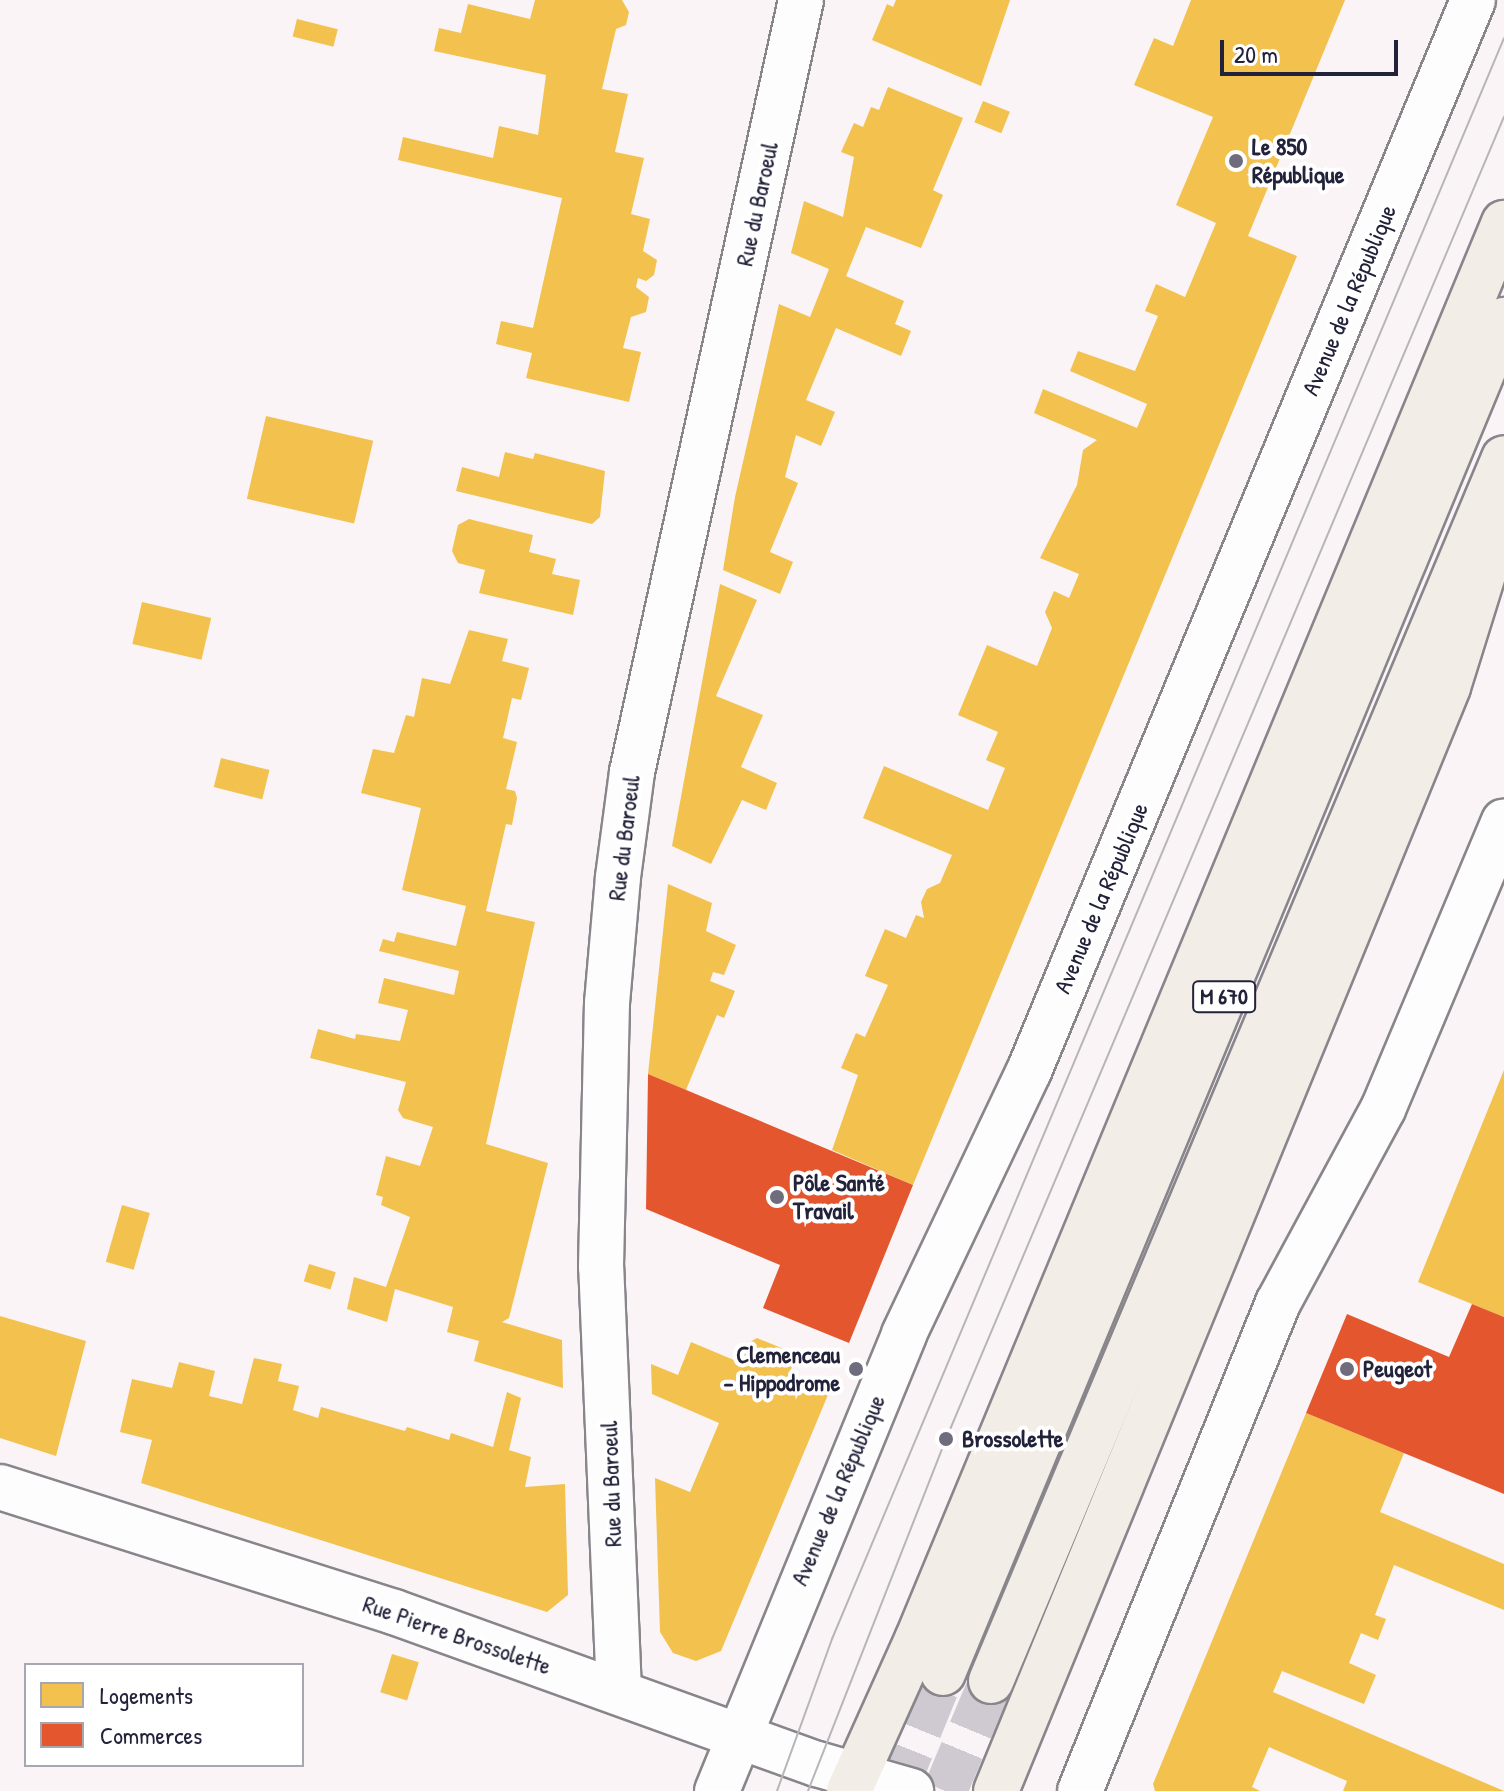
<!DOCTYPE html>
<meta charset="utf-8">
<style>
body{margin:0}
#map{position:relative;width:1504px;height:1791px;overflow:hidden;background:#faf4f7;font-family:"Patrick Hand",sans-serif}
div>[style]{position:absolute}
.homes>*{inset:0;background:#f2c14e;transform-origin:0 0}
.shops>*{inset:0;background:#e4572e}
.major-tunnel>*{height:44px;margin-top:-22px;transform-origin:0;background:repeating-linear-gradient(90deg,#cfcad1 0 44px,transparent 0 66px)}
.roads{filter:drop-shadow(2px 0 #88858b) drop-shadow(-2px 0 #88858b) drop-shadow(0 2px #88858b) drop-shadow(0 -2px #88858b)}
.minor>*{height:44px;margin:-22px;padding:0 22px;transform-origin:22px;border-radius:22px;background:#fefdfe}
.major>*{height:44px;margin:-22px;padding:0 22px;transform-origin:22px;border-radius:22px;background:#f2ede6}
.tram>*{height:2px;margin:-1px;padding:0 1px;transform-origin:1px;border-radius:1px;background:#b6b5b9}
.dots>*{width:22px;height:22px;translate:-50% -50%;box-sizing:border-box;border:4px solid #fff;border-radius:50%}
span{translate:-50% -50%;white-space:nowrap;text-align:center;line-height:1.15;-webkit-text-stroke:8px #fff;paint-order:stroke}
.shield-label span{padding:2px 6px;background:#fff;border:2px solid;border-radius:6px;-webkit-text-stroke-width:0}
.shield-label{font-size:22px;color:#22223b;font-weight:700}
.poi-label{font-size:24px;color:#22223b;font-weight:700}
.left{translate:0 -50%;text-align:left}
.right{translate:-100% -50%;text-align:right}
.street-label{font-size:24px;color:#22223b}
.legend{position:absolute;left:24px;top:1663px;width:280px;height:104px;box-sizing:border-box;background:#fff;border:2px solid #a7a7b1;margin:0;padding:10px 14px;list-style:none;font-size:24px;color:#22223b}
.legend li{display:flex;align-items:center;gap:16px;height:40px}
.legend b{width:40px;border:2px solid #a7a7b1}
.scale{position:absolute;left:1220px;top:40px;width:178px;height:36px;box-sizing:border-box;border:4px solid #22223b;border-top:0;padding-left:10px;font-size:24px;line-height:28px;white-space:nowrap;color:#22223b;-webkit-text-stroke:6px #fff;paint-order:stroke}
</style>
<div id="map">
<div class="homes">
<div style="clip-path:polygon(535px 0,622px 0,629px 12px,626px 25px,616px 29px,602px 89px,628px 94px,615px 152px,644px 158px,631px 214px,650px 219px,643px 251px,657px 260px,654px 275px,646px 281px,638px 278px,636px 287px,649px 297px,646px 312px,631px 317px,623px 348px,641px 352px,629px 402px,526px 378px,532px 353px,496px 344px,501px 321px,533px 328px,562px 198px,398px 160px,403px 137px,493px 158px,499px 126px,538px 135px,546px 75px,434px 51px,439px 28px,461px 33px,468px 4px,530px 19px)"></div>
<div style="clip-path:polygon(896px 0,1010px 0,981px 86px,872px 40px,887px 4px,893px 7px)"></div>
<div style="clip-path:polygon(1191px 0,1345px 0,1248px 236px,1297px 256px,913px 1185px,832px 1150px,858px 1075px,841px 1068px,856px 1033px,865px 1037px,888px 985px,865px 976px,885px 929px,906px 938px,916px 915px,924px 918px,921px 902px,927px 889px,940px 883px,952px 855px,863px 818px,884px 766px,988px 810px,1005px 768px,986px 760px,998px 732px,958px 715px,987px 645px,1037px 666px,1052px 628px,1045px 612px,1054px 591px,1069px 598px,1079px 574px,1040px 558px,1077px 485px,1083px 450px,1097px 440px,1034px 413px,1043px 389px,1137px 428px,1147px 404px,1070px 371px,1078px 351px,1135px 371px,1158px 316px,1145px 311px,1156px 284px,1185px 297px,1216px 223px,1176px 205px,1213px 117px,1134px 85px,1154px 38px,1173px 46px)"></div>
<div style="left:297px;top:19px;width:42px;height:18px;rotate:14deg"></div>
<div style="clip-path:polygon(888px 87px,963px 118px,933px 190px,943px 195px,921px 248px,866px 227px,846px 276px,904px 301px,895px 324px,911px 331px,901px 356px,836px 328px,806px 400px,835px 412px,821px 446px,796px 435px,785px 477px,798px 483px,770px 552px,793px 562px,780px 594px,723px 570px,735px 497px,779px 304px,810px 317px,829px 269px,791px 253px,804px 201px,843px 217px,854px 157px,841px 152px,854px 123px,863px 127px,871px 107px,879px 110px)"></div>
<div style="left:983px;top:101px;width:29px;height:23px;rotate:22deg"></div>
<div style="left:266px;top:416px;width:110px;height:85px;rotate:13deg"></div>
<div style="clip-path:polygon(505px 452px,533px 459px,535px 453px,605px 471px,600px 517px,592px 524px,456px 491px,462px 467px,499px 477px)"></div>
<div style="clip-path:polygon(469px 519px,533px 535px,529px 552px,556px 559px,552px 574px,580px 580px,573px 615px,479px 593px,485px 570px,458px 563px,452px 551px,458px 525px)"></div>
<div style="clip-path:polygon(720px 584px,757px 600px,716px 696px,763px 715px,741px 767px,777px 783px,766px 810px,742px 800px,711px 864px,672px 846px)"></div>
<div style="left:142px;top:602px;width:71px;height:43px;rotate:13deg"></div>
<div style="clip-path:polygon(469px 630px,508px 639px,502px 661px,529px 668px,521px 700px,512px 698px,503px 738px,517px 742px,506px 789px,515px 791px,517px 798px,512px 825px,506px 824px,486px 911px,535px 922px,486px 1144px,548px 1163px,509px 1318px,502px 1322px,562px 1340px,563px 1388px,474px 1361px,479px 1341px,447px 1332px,453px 1307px,395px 1289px,387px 1322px,347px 1309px,354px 1277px,386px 1287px,410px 1217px,381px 1205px,383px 1197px,376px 1195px,386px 1156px,420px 1166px,433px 1127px,403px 1118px,398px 1110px,406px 1082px,310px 1058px,318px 1029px,355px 1039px,356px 1034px,400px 1041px,408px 1010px,378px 1003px,384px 978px,454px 995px,459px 971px,379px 951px,383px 939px,394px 942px,397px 932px,456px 946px,466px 906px,402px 890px,421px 808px,361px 793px,373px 749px,394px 753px,406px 715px,414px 717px,422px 678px,450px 684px)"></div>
<div style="left:221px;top:758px;width:50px;height:30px;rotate:14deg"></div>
<div style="clip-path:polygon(668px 884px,712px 903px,706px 931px,736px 945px,724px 975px,713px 972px,710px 981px,735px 991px,724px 1018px,717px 1015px,686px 1090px,648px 1074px)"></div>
<div style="clip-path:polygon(1504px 1070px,1504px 1317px,1418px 1282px)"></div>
<div style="left:122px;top:1205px;width:29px;height:59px;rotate:16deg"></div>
<div style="left:309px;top:1264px;width:28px;height:18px;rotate:17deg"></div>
<div style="clip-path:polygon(0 1316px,86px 1341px,56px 1456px,0 1438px)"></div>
<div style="clip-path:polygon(757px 1338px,791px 1352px,794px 1362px,789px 1374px,830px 1390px,721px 1651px,696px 1661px,673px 1653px,660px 1632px,655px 1478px,690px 1492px,719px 1423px,652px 1394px,651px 1364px,678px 1375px,691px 1342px,741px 1363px,750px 1342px)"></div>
<div style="clip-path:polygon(254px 1358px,282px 1364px,278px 1381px,299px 1386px,293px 1410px,318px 1418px,321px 1407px,405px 1431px,407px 1427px,449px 1440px,451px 1433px,493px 1447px,507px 1392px,521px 1398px,509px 1450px,531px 1457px,525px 1487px,565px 1484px,568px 1595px,547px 1612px,141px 1483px,152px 1440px,120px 1432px,132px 1379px,172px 1388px,179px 1362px,215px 1371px,209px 1396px,242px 1404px)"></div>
<div style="clip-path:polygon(1306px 1413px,1404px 1453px,1380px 1512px,1504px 1564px,1504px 1610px,1394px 1565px,1375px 1615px,1386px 1619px,1378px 1640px,1361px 1633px,1349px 1663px,1376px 1675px,1364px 1704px,1282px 1671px,1273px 1692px,1504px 1791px,1343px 1791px,1347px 1781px,1269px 1747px,1252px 1787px,1260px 1791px,1155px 1791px,1153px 1784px)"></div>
<div style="left:392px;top:1654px;width:28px;height:40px;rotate:17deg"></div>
</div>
<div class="shops">
<div style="clip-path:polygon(648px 1074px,913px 1185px,849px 1343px,763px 1308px,780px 1265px,646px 1209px)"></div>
<div style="clip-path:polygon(1472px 1304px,1504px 1317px,1504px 1494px,1306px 1413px,1347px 1314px,1449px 1357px)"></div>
</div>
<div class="major-tunnel">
<div style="left:895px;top:1791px;width:127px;rotate:-67.9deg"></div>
<div style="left:945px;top:1791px;width:119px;rotate:-67.3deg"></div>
</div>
<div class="roads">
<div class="minor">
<div style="left:0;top:1487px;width:413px;rotate:17.6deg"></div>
<div style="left:394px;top:1612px;width:449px;rotate:19.8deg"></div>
<div style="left:817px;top:1764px;width:98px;rotate:16deg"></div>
<div style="left:619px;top:1692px;width:425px;rotate:-92.4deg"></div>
<div style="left:601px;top:1267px;width:264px;rotate:-88.7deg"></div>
<div style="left:607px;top:1003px;width:126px;rotate:-85deg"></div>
<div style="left:618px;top:877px;width:106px;rotate:-82.4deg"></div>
<div style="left:632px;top:772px;width:790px;rotate:-77.65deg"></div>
<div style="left:717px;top:1791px;width:494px;rotate:-67.7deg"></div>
<div style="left:904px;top:1334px;width:291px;rotate:-64.6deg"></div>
<div style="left:1029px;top:1071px;width:1159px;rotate:-67.48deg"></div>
<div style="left:1080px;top:1791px;width:527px;rotate:-67.92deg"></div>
<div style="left:1278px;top:1303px;width:221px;rotate:-61.6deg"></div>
<div style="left:1383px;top:1109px;width:312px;rotate:-67.2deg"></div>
</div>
<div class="major">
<div style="left:943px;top:1673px;width:1465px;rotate:-67.48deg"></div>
<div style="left:991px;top:1681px;width:1326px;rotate:-67.24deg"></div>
<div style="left:849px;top:1791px;width:166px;rotate:-65.8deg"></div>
<div style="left:917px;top:1640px;width:1534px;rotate:-67.5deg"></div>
<div style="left:996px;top:1791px;width:1193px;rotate:-67.73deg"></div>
<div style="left:1448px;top:687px;width:189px;rotate:-72.7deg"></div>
</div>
</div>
<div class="tram">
<div style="left:777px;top:1791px;width:162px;rotate:-70.1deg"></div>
<div style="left:832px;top:1639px;width:1736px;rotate:-67.23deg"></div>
<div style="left:808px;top:1791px;width:378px;rotate:-68.6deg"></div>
<div style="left:946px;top:1439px;width:1435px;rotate:-67.12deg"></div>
</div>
<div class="dots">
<div style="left:1236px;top:161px;background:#6e6c7d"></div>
<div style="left:777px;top:1197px;background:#6e6c7d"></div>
<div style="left:856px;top:1369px;background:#6e6c7d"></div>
<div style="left:1347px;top:1369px;background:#6e6c7d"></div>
<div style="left:946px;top:1439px;background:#6e6c7d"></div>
</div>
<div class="shield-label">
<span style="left:1224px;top:997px">M 670</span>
</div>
<div class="poi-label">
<span class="left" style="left:1252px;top:161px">Le 850<br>République</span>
<span class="left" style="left:793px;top:1197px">Pôle Santé<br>Travail</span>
<span class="right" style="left:840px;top:1369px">Clemenceau<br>– Hippodrome</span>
<span class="left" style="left:1363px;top:1369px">Peugeot</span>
<span class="left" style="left:962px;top:1439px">Brossolette</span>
</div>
<div class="street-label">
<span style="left:757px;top:204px;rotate:-78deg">Rue du Baroeul</span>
<span style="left:1349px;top:300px;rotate:-67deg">Avenue de la République</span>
<span style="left:624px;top:838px;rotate:-83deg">Rue du Baroeul</span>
<span style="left:1101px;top:898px;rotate:-67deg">Avenue de la République</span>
<span style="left:611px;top:1484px;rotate:-92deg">Rue du Baroeul</span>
<span style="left:838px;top:1490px;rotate:-67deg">Avenue de la République</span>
<span style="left:457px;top:1635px;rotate:19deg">Rue Pierre Brossolette</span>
</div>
<ul class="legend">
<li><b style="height:22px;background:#f2c14e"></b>Logements</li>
<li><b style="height:22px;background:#e4572e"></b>Commerces</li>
</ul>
<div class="scale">20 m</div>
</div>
